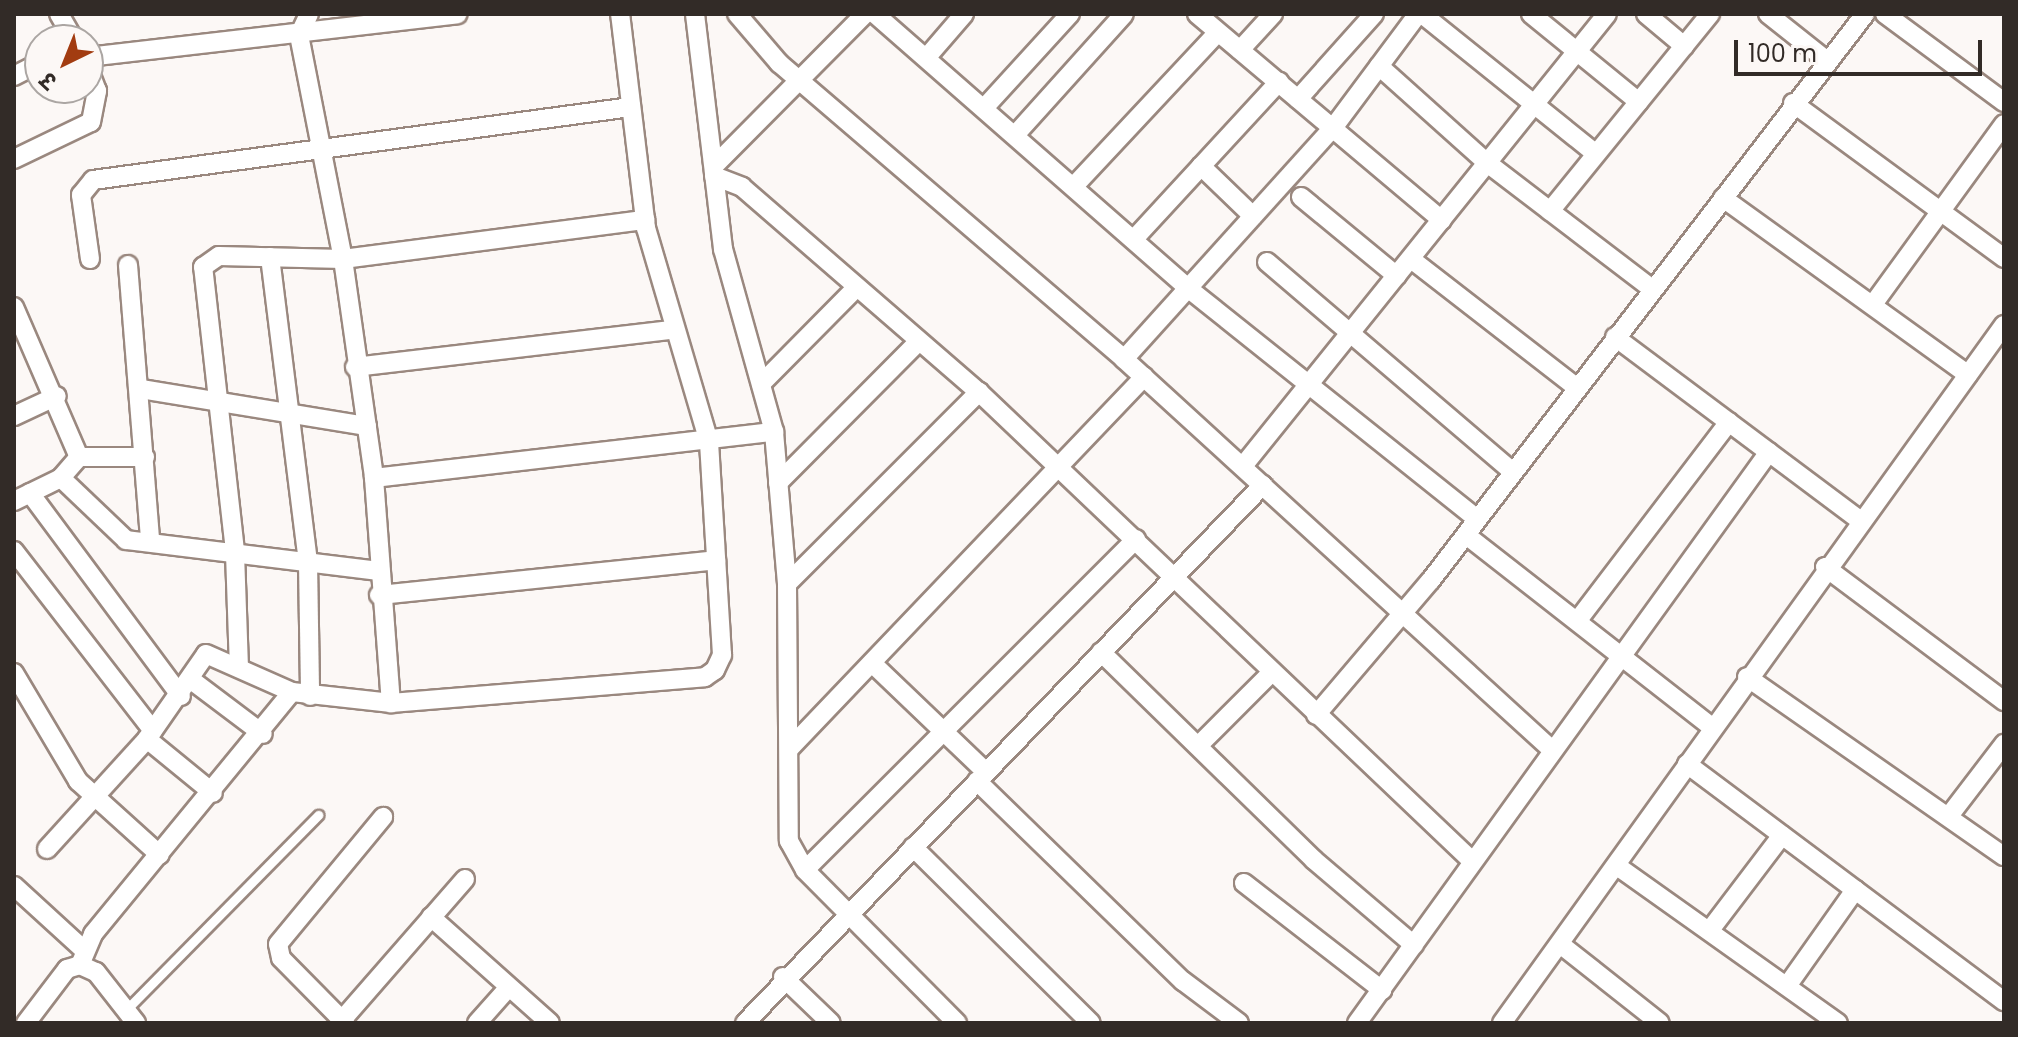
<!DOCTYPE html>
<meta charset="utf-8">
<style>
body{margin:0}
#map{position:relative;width:2018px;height:1037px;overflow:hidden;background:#fcf8f6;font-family:Poppins,"Noto Sans Devanagari",sans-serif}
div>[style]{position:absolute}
.roads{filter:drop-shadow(2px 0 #9a887f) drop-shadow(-2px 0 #9a887f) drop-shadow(0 2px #9a887f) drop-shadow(0 -2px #9a887f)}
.lane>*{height:9px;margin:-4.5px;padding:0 4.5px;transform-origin:4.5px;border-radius:4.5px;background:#fff}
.street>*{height:18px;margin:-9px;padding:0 9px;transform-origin:9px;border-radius:9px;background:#fff}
span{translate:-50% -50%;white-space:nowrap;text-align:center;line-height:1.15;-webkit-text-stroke:8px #fcf8f6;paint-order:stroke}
.frame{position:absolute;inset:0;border:16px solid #322b27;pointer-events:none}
.north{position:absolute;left:24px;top:24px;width:80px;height:80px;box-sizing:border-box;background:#fcf8f6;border:2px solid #aba6a3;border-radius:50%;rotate:223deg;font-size:22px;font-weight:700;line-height:32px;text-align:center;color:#322b27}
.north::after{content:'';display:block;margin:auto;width:28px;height:36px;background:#a23c11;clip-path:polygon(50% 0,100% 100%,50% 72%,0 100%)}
.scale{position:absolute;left:1734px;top:40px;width:248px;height:36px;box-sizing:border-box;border:4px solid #322b27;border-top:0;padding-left:10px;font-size:24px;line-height:28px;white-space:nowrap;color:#322b27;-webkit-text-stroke:6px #fcf8f6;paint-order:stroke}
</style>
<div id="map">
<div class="roads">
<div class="lane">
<div style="left:126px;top:1010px;width:274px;rotate:-45.4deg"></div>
</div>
<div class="street">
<div style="left:59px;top:14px;width:30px;rotate:60deg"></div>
<div style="left:309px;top:14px;width:23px;rotate:115deg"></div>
<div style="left:299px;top:35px;width:228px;rotate:78.9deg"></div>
<div style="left:343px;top:259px;width:221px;rotate:81.9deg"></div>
<div style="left:374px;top:478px;width:226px;rotate:85.7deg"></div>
<div style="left:695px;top:14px;width:237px;rotate:83.2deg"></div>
<div style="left:723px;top:249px;width:190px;rotate:74.4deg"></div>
<div style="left:774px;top:432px;width:153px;rotate:85.1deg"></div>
<div style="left:787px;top:584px;width:257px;rotate:89.6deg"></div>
<div style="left:789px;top:841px;width:33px;rotate:61deg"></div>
<div style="left:805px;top:870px;width:216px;rotate:45.2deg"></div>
<div style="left:737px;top:14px;width:65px;rotate:49.4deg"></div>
<div style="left:779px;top:63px;width:455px;rotate:40.6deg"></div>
<div style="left:1124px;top:359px;width:580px;rotate:42.41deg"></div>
<div style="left:875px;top:14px;width:417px;rotate:41.2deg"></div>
<div style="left:1189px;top:289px;width:369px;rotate:38.6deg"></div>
<div style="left:1197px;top:14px;width:320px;rotate:40.1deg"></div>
<div style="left:1422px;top:14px;width:223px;rotate:38.8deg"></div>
<div style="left:1531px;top:14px;width:139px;rotate:39.2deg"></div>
<div style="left:1646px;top:14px;width:50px;rotate:40.1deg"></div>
<div style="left:1768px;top:14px;width:74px;rotate:38.4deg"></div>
<div style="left:1885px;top:14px;width:148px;rotate:36.5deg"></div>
<div style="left:1240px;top:50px;width:49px;rotate:-47.5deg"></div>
<div style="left:88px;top:57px;width:372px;rotate:-6.6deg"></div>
<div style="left:927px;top:57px;width:57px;rotate:-49.3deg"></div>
<div style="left:1379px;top:66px;width:144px;rotate:41.9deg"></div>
<div style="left:1486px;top:162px;width:209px;rotate:37.4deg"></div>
<div style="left:14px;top:76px;width:29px;rotate:-27deg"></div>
<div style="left:1298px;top:99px;width:114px;rotate:-48.2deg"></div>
<div style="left:1793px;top:103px;width:262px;rotate:36.3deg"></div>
<div style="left:985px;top:107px;width:126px;rotate:-47.6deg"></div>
<div style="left:1016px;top:134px;width:161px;rotate:-48deg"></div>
<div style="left:14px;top:159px;width:85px;rotate:-25.7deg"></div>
<div style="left:91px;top:122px;width:32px;rotate:-79deg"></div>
<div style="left:97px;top:91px;width:25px;rotate:-111deg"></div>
<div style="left:714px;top:166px;width:214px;rotate:-45.2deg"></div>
<div style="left:1201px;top:166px;width:72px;rotate:43.9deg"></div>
<div style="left:714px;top:176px;width:30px;rotate:21deg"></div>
<div style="left:742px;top:187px;width:313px;rotate:40.9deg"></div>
<div style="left:979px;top:392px;width:680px;rotate:43.57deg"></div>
<div style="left:1075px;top:185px;width:209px;rotate:-46.9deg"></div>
<div style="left:1301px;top:197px;width:124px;rotate:39.5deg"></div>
<div style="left:1723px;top:198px;width:302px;rotate:35.8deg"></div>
<div style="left:1550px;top:211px;width:254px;rotate:-50.9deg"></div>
<div style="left:1134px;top:239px;width:214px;rotate:-47.3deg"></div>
<div style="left:270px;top:257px;width:307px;rotate:82.9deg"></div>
<div style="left:308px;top:562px;width:134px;rotate:89.1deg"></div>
<div style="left:90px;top:259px;width:65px;rotate:-98deg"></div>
<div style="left:81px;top:195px;width:19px;rotate:-51deg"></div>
<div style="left:93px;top:180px;width:543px;rotate:-7.73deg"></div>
<div style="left:1411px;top:259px;width:209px;rotate:37.8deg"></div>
<div style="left:1267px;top:262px;width:323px;rotate:40.5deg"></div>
<div style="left:128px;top:265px;width:277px;rotate:85.4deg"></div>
<div style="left:1874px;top:303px;width:221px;rotate:-54deg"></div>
<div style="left:14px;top:307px;width:163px;rotate:66.6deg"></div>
<div style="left:79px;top:457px;width:28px;rotate:131deg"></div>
<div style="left:61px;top:478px;width:52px;rotate:153.9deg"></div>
<div style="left:1615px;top:337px;width:306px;rotate:36.8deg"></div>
<div style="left:1124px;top:359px;width:312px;rotate:-47.9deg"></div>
<div style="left:1333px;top:128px;width:142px;rotate:-53.3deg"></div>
<div style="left:355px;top:367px;width:318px;rotate:-6.7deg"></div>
<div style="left:761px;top:384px;width:132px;rotate:-45.3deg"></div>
<div style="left:141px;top:389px;width:229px;rotate:9.3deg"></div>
<div style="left:14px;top:416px;width:47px;rotate:-24.9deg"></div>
<div style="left:79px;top:457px;width:66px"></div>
<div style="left:1243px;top:466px;width:580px;rotate:-51.16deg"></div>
<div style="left:61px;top:478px;width:90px;rotate:43.6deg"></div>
<div style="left:126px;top:540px;width:254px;rotate:7deg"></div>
<div style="left:374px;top:478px;width:403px;rotate:-6.6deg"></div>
<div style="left:778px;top:483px;width:199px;rotate:-45.2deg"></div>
<div style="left:30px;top:493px;width:253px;rotate:53.4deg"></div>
<div style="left:1466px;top:535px;width:312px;rotate:38deg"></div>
<div style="left:14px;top:551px;width:227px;rotate:52.3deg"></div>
<div style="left:1825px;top:567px;width:224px;rotate:36.8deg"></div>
<div style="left:787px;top:584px;width:272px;rotate:-45deg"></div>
<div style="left:379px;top:595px;width:339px;rotate:-5.9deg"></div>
<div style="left:1578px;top:620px;width:249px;rotate:-52.7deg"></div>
<div style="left:1101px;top:652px;width:298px;rotate:44.3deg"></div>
<div style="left:1314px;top:860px;width:131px;rotate:40.4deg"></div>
<div style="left:872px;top:663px;width:158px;rotate:43.7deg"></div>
<div style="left:239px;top:668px;width:117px;rotate:-92deg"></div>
<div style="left:235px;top:551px;width:286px;rotate:-96.4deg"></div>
<div style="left:203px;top:267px;width:19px;rotate:-35deg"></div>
<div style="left:219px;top:256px;width:124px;rotate:1.4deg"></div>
<div style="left:343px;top:259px;width:305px;rotate:-7.4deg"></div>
<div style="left:14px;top:673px;width:126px;rotate:59.3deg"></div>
<div style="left:78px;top:781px;width:110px;rotate:42.1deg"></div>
<div style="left:1747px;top:677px;width:313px;rotate:34.9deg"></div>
<div style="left:190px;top:679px;width:91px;rotate:37deg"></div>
<div style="left:1316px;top:715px;width:177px;rotate:-49.6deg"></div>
<div style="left:1431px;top:580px;width:713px;rotate:-52.52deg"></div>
<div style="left:147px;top:739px;width:85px;rotate:39.3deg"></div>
<div style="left:1198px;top:746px;width:105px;rotate:-45deg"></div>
<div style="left:790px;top:748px;width:513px;rotate:-46.34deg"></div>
<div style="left:1687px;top:764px;width:396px;rotate:36.8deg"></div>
<div style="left:977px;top:781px;width:287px;rotate:44.2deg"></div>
<div style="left:1183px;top:981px;width:70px;rotate:36.9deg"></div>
<div style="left:1949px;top:816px;width:91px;rotate:-52.6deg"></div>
<div style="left:913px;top:847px;width:250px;rotate:44.7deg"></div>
<div style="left:47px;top:849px;width:149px;rotate:-47.7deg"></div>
<div style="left:147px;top:739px;width:103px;rotate:-55.2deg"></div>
<div style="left:206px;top:654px;width:94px;rotate:23.8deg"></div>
<div style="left:292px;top:692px;width:100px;rotate:6.3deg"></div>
<div style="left:391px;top:703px;width:315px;rotate:-4.7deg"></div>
<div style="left:705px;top:677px;width:12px;rotate:-35deg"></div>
<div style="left:715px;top:670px;width:17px;rotate:-65deg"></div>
<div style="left:722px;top:655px;width:213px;rotate:-93.5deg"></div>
<div style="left:709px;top:442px;width:223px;rotate:-106.4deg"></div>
<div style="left:646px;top:228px;width:216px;rotate:-96.9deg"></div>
<div style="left:1617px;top:866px;width:271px;rotate:35.4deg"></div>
<div style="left:805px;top:870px;width:468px;rotate:-45deg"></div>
<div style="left:1244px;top:883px;width:175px;rotate:37.8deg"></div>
<div style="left:14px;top:886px;width:92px;rotate:42.4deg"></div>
<div style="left:431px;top:917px;width:159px;rotate:41.7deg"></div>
<div style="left:1710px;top:930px;width:119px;rotate:-52.8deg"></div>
<div style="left:1560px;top:944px;width:127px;rotate:38.3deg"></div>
<div style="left:80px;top:965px;width:34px;rotate:-67deg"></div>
<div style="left:93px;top:934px;width:313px;rotate:-50.6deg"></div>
<div style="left:783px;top:977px;width:66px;rotate:43.8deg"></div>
<div style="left:1787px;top:986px;width:118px;rotate:-54.7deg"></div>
<div style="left:342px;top:1020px;width:187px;rotate:-48.9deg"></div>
<div style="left:26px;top:1023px;width:68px;rotate:-52.8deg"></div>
<div style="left:67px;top:969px;width:14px;rotate:-17deg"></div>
<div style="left:80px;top:965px;width:17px;rotate:24deg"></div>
<div style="left:96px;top:972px;width:65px;rotate:51.9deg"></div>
<div style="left:345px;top:1023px;width:91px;rotate:-134.6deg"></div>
<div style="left:281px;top:958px;width:14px;rotate:-102deg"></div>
<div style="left:278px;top:944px;width:165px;rotate:-50.4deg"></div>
<div style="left:477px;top:1023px;width:48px;rotate:-48.4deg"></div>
<div style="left:745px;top:1023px;width:747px;rotate:-46.09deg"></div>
<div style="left:1357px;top:1023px;width:704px;rotate:-54.19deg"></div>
<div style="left:1502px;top:1023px;width:860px;rotate:-54.28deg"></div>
</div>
</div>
<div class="frame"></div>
<div class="north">उ</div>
<div class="scale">100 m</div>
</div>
